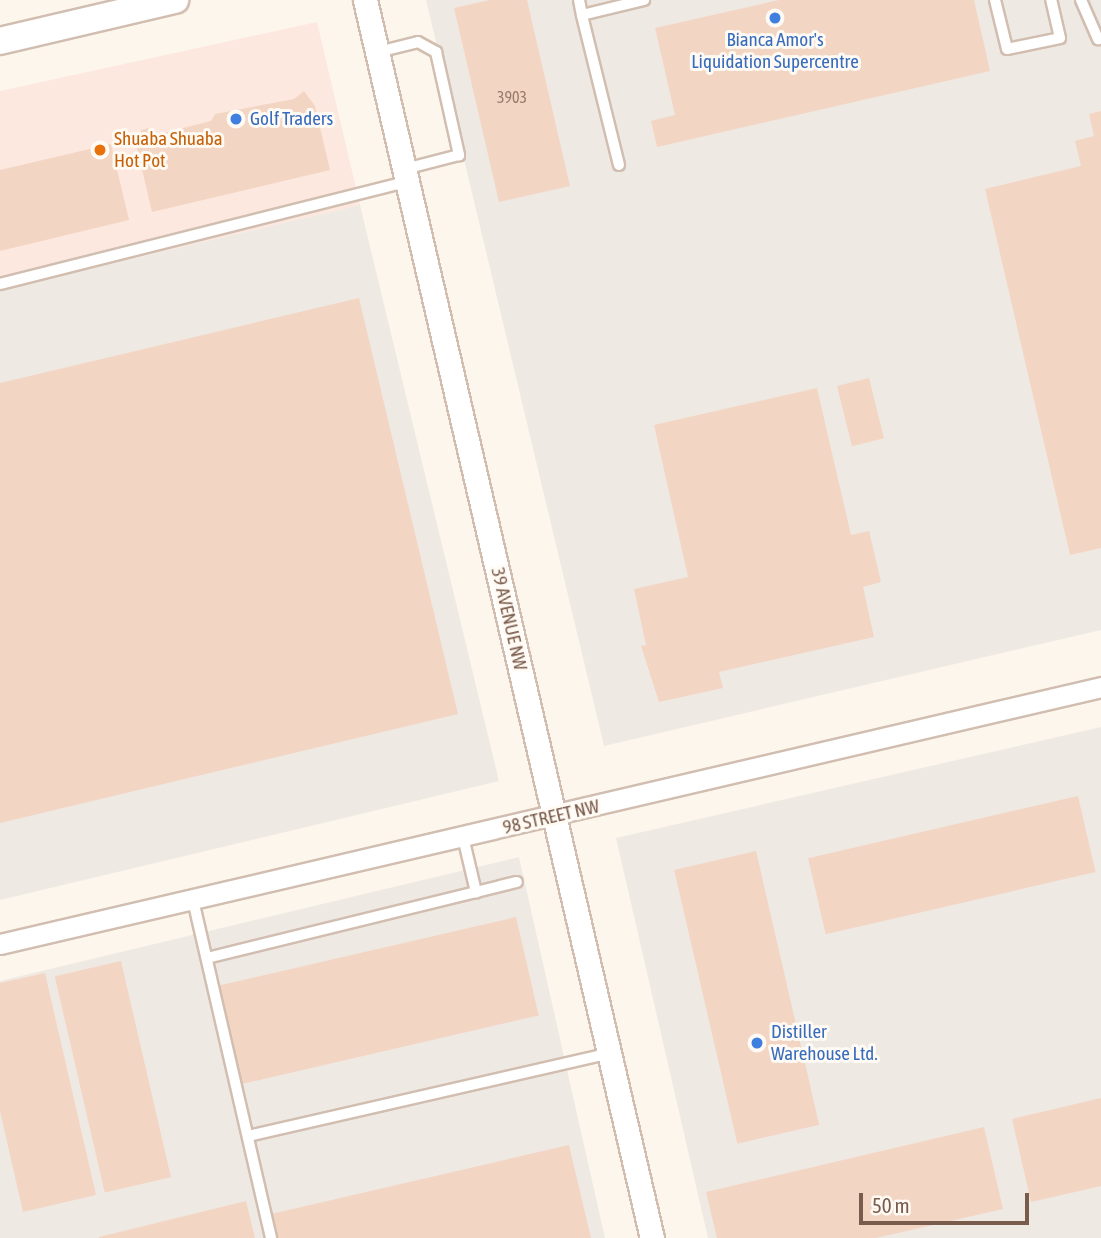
<!DOCTYPE html>
<style>
body{margin:0}
#map{position:relative;width:1101px;height:1238px;overflow:hidden;background:#fdf6ec;font-family:"Asap Condensed",sans-serif}
div>[style]{position:absolute}
.commercial>*{inset:0;background:#fde8e0}
.industrial>*{inset:0;background:#efe9e4}
.building>*{inset:0;background:#f3d5c3;transform-origin:0 0}
.roads{filter:drop-shadow(2px 0 #d1beb0) drop-shadow(-2px 0 #d1beb0) drop-shadow(0 2px #d1beb0) drop-shadow(0 -2px #d1beb0)}
.service>*{height:10px;margin:-5px;padding:0 5px;transform-origin:5px;border-radius:5px;background:#fff}
.minor>*{height:19px;margin:-9.5px;padding:0 9.5px;transform-origin:9.5px;border-radius:9.5px;background:#fff}
.tertiary>*{height:23px;margin:-11.5px;padding:0 11.5px;transform-origin:11.5px;border-radius:11.5px;background:#fff}
.secondary>*{height:26px;margin:-13px;padding:0 13px;transform-origin:13px;border-radius:13px;background:#fff}
.dots>*{width:19px;height:19px;translate:-50% -50%;box-sizing:border-box;border:4px solid #fffaf3;border-radius:50%}
span{translate:-50% -50%;white-space:nowrap;text-align:center;line-height:1.15;-webkit-text-stroke:6px #fffaf3;paint-order:stroke}
.number-label{font-size:16px;color:#987a6a}
.number-label span{-webkit-text-stroke-width:0}
.shop-label{font-size:19px;color:#366cbe}
.left{translate:0 -50%;text-align:left}
.food-label{font-size:19px;color:#c56008}
.street-label{font-size:19px;color:#7a5c4d}
.scale{position:absolute;left:859px;top:1193px;width:170px;height:32px;box-sizing:border-box;border:4px solid #7a5c4d;border-top:0;padding-left:9px;font-size:21px;line-height:24px;white-space:nowrap;color:#7a5c4d;-webkit-text-stroke:5px #fffaf3;paint-order:stroke}
</style>
<div id="map">
<div class="commercial">
<div style="clip-path:polygon(317px 22px,360px 205px,0 290px,0 91px)"></div>
</div>
<div class="industrial">
<div style="clip-path:polygon(426px 0,1101px 0,1101px 630px,604px 746px)"></div>
<div style="clip-path:polygon(360px 205px,499px 781px,0 900px,0 290px)"></div>
<div style="clip-path:polygon(1101px 727px,1101px 1238px,708px 1238px,616px 838px)"></div>
<div style="clip-path:polygon(519px 857px,605px 1238px,0 1238px,0 981px)"></div>
</div>
<div class="building">
<div style="clip-path:polygon(490px 0,527px 0,570px 186px,499px 202px,454px 8px)"></div>
<div style="clip-path:polygon(779px 0,974px 0,990px 71px,657px 147px,651px 121px,675px 115px,655px 28px)"></div>
<div style="clip-path:polygon(304px 91px,315px 106px,330px 170px,152px 212px,137px 148px,141px 147px,141px 130px,149px 128px,155px 135px,211px 121px,215px 114px,294px 99px)"></div>
<div style="clip-path:polygon(1101px 111px,1101px 548px,1070px 555px,985px 189px,1081px 166px,1075px 141px,1094px 136px,1089px 114px)"></div>
<div style="clip-path:polygon(111px 144px,129px 220px,0 251px,0 170px)"></div>
<div style="clip-path:polygon(359px 298px,458px 714px,0 823px,0 383px)"></div>
<div style="left:869px;top:378px;width:62px;height:33px;rotate:76deg"></div>
<div style="clip-path:polygon(817px 388px,851px 535px,869px 531px,881px 582px,863px 587px,874px 637px,719px 672px,723px 688px,659px 702px,641px 646px,646px 645px,634px 589px,688px 577px,654px 425px)"></div>
<div style="left:1078px;top:796px;width:78px;height:277px;rotate:77deg"></div>
<div style="left:756px;top:851px;width:281px;height:84px;rotate:77deg"></div>
<div style="left:516px;top:917px;width:101px;height:306px;rotate:77deg"></div>
<div style="left:121px;top:961px;width:222px;height:68px;rotate:77deg"></div>
<div style="clip-path:polygon(45px 973px,96px 1195px,23px 1212px,0 1111px,0 983px)"></div>
<div style="clip-path:polygon(1101px 1098px,1101px 1186px,1031px 1202px,1012px 1119px)"></div>
<div style="clip-path:polygon(984px 1127px,1003px 1209px,876px 1238px,717px 1238px,706px 1192px)"></div>
<div style="clip-path:polygon(569px 1145px,591px 1238px,276px 1238px,271px 1214px)"></div>
<div style="clip-path:polygon(246px 1201px,255px 1238px,99px 1238px,99px 1237px)"></div>
</div>
<div class="roads">
<div class="service">
<div style="left:579px;top:0;width:15px;rotate:79deg"></div>
<div style="left:995px;top:0;width:50px;rotate:76.2deg"></div>
<div style="left:1007px;top:49px;width:54px;rotate:-11.7deg"></div>
<div style="left:1060px;top:38px;width:39px;rotate:-103deg"></div>
<div style="left:1081px;top:0;width:43px;rotate:66.4deg"></div>
<div style="left:378px;top:52px;width:41px;rotate:-14deg"></div>
<div style="left:418px;top:42px;width:21px;rotate:29deg"></div>
<div style="left:436px;top:52px;width:106px;rotate:77.4deg"></div>
<div style="left:459px;top:155px;width:56px;rotate:165.5deg"></div>
<div style="left:619px;top:165px;width:154px;rotate:-103.9deg"></div>
<div style="left:582px;top:15px;width:64px;rotate:-13.6deg"></div>
<div style="left:0;top:284px;width:420px;rotate:-14.1deg"></div>
<div style="left:463px;top:837px;width:57px;rotate:76.7deg"></div>
<div style="left:193px;top:900px;width:347px;rotate:77deg"></div>
<div style="left:207px;top:958px;width:319px;rotate:-13.8deg"></div>
<div style="left:248px;top:1136px;width:370px;rotate:-12.9deg"></div>
</div>
<div class="minor">
<div style="left:0;top:944px;width:1131px;rotate:-13.14deg"></div>
</div>
<div class="tertiary">
<div style="left:365px;top:0;width:1271px;rotate:76.95deg"></div>
</div>
<div class="secondary">
<div style="left:0;top:41px;width:180px;rotate:-13.2deg"></div>
</div>
</div>
<div class="dots">
<div style="left:775px;top:18px;background:#3f7fe0"></div>
<div style="left:236px;top:119px;background:#3f7fe0"></div>
<div style="left:100px;top:150px;background:#e8710a"></div>
<div style="left:757px;top:1043px;background:#3f7fe0"></div>
</div>
<div class="number-label">
<span style="left:512px;top:97px">3903</span>
</div>
<div class="shop-label">
<span style="left:775px;top:51px">Bianca Amor's<br>Liquidation Supercentre</span>
<span class="left" style="left:250px;top:119px">Golf Traders</span>
<span class="left" style="left:771px;top:1043px">Distiller<br>Warehouse Ltd.</span>
</div>
<div class="food-label">
<span class="left" style="left:114px;top:150px">Shuaba Shuaba<br>Hot Pot</span>
</div>
<div class="street-label">
<span style="left:509px;top:619px;rotate:77deg">39 AVENUE NW</span>
<span style="left:551px;top:817px;rotate:-13deg">98 STREET NW</span>
</div>
<div class="scale">50 m</div>
</div>
